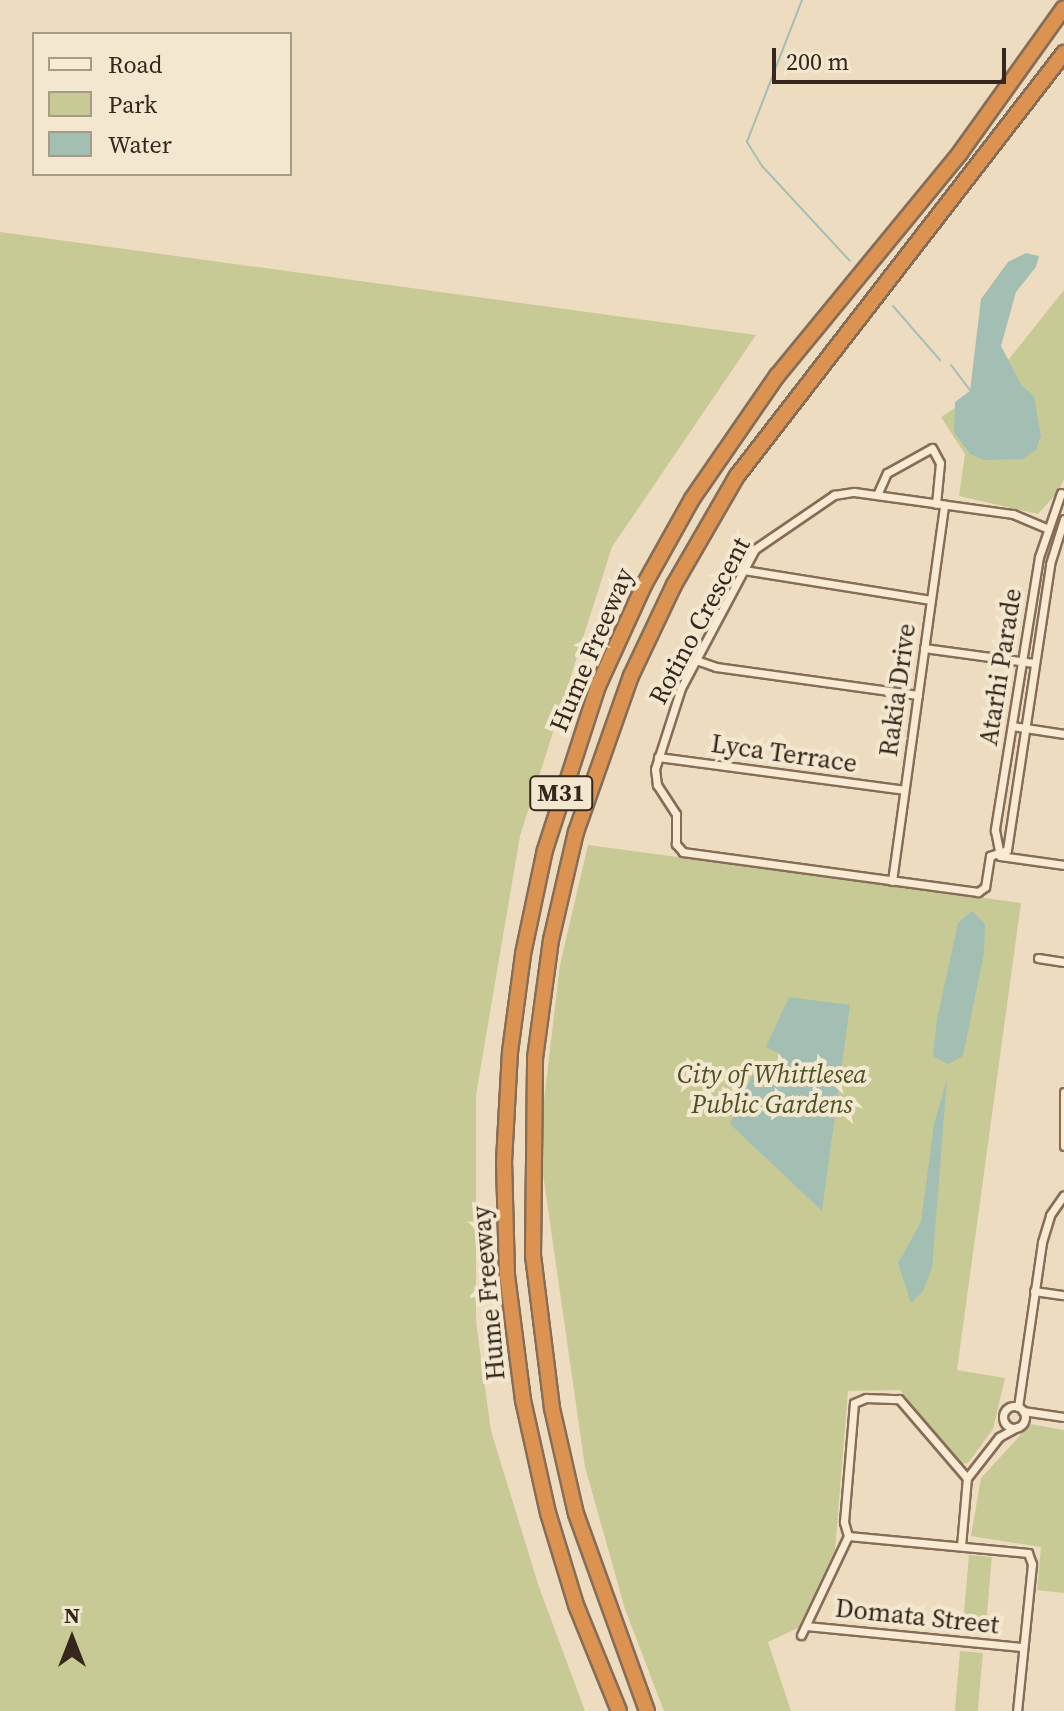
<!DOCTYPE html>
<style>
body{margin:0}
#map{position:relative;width:1064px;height:1711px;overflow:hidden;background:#eddcc0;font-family:"Source Serif 4",serif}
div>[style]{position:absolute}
.green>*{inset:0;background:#c8ca95;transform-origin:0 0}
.water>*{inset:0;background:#a3bfb4}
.stream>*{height:2px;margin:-1px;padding:0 1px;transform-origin:1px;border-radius:1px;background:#a3bfb4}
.roads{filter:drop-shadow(2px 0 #856d58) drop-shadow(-2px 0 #856d58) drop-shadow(0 2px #856d58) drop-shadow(0 -2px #856d58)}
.street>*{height:7px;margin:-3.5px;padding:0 3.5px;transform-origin:3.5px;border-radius:3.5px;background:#f8ead3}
.street>.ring{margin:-3.5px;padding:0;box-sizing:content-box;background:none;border:7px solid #f8ead3;border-radius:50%}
.highway>*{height:14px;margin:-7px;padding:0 7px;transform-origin:7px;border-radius:7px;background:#dc9351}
span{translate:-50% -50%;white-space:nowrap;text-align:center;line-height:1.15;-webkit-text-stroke:8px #f4e7d0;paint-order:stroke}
.shield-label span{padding:2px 6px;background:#f4e7d0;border:2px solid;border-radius:6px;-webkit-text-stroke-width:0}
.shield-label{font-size:24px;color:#35271d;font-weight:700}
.street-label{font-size:26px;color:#35271d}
.park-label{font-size:26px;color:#4a5124;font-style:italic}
.legend{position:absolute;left:32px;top:32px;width:260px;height:144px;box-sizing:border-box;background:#f4e7d0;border:2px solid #a89a88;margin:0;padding:10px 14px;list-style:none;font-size:24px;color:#35271d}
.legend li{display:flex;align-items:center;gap:16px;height:40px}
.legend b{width:40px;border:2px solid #a89a88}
.north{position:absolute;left:32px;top:1599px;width:80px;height:80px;-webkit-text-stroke:6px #f4e7d0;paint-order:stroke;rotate:0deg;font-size:22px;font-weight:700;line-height:32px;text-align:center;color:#35271d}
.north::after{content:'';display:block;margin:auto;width:28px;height:36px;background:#35271d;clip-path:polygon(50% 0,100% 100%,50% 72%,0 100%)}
.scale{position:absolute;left:772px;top:48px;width:234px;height:36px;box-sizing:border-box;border:4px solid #35271d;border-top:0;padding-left:10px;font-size:24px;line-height:28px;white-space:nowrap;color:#35271d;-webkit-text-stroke:6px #f4e7d0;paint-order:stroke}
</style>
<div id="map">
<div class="green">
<div style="clip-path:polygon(0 232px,756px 335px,612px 547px,520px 836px,476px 1095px,476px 1321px,491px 1431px,539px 1587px,585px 1711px,0 1711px)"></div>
<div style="clip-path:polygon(1064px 290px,1064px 479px,1058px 492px,1038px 514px,959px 496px,965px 454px,941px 417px,986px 388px)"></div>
<div style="clip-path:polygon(588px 845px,1021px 903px,957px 1370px,1005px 1378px,993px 1429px,968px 1463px,961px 1464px,900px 1390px,848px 1391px,835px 1550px,798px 1628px,768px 1642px,791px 1711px,664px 1711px,625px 1609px,585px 1467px,543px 1174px,542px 1117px,560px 965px)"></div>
<div style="clip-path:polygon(1018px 1422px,1064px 1430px,1064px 1593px,1037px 1590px,1041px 1547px,971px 1536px,981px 1478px,1025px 1430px)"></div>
<div style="left:969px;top:1555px;width:23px;height:77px;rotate:5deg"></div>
<div style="left:960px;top:1651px;width:23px;height:60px;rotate:5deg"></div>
</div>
<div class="water">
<div style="clip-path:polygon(1026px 253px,1039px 256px,1036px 267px,1016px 292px,1001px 346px,1022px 386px,1034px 396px,1041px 436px,1036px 450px,1022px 459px,984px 460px,970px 454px,954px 432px,955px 402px,970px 391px,981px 299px,1008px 262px)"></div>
<div style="clip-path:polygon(972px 911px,985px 924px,984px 953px,963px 1056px,948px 1064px,933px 1056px,937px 1019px,958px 923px)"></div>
<div style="clip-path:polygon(789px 997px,850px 1005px,822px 1211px,730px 1124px,753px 1074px,769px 1081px,781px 1055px,766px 1047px)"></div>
<div style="clip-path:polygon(947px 1079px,932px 1268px,923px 1291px,911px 1303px,898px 1263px,921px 1222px,934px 1124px)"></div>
</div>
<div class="stream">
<div style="left:802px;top:0;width:152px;rotate:111.2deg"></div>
<div style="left:747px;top:142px;width:28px;rotate:58deg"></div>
<div style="left:762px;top:166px;width:129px;rotate:47.2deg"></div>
<div style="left:893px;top:306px;width:72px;rotate:49deg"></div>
<div style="left:951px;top:365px;width:35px;rotate:53deg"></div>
</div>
<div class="roads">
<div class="street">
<div style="left:1061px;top:493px;width:68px;rotate:109deg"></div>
<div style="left:1039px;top:557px;width:277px;rotate:99.2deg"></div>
<div style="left:995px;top:830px;width:26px;rotate:79deg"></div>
<div style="left:1000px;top:856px;width:65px;rotate:8deg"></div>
<div style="left:877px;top:495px;width:24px;rotate:-66deg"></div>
<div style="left:887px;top:473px;width:51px;rotate:-29.1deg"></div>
<div style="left:932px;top:448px;width:17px;rotate:62deg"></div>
<div style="left:940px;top:463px;width:41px;rotate:95.6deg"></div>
<div style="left:744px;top:570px;width:189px;rotate:9.1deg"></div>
<div style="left:924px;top:648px;width:111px;rotate:7.8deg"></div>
<div style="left:696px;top:660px;width:21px;rotate:19deg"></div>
<div style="left:716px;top:667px;width:204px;rotate:7.9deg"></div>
<div style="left:1012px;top:726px;width:53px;rotate:8.7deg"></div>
<div style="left:658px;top:757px;width:248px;rotate:7.6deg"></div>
<div style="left:1007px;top:850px;width:18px;rotate:161deg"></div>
<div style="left:990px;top:856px;width:31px;rotate:99deg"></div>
<div style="left:985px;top:887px;width:9px;rotate:144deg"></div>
<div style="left:978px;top:892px;width:298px;rotate:-172.3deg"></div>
<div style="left:683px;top:852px;width:11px;rotate:-131deg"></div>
<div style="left:676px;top:844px;width:30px;rotate:-90deg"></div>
<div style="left:676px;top:814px;width:35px;rotate:-123deg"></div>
<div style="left:657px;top:785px;width:16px;rotate:-97deg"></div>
<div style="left:655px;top:769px;width:85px;rotate:-72.2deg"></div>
<div style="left:681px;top:688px;width:157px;rotate:-62deg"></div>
<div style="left:755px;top:549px;width:96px;rotate:-34.4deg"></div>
<div style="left:834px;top:495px;width:20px;rotate:-9deg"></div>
<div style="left:854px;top:492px;width:161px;rotate:7.9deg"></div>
<div style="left:1013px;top:514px;width:36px;rotate:23deg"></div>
<div style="left:1007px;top:850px;width:289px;rotate:-81.4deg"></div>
<div style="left:1050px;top:564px;width:47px;rotate:-72.7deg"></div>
<div style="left:892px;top:881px;width:380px;rotate:-82.1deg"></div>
<div style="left:1038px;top:958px;width:26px;rotate:9deg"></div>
<div style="left:1064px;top:1092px;width:54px;rotate:90deg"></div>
<div style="left:1034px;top:1291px;width:30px;rotate:8deg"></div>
<div class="ring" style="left:1003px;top:1406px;width:15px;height:15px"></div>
<div style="left:1018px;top:1407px;width:167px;rotate:-81.7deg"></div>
<div style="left:1042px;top:1242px;width:28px;rotate:-73deg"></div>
<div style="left:1050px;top:1215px;width:24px;rotate:-55deg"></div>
<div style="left:1023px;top:1411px;width:41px;rotate:8.3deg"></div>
<div style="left:848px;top:1536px;width:15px;rotate:-106deg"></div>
<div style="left:844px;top:1522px;width:119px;rotate:-85.2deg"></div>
<div style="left:854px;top:1403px;width:13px;rotate:-23deg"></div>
<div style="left:866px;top:1398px;width:33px;rotate:2deg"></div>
<div style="left:899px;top:1399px;width:104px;rotate:49.3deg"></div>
<div style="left:961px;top:1546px;width:68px;rotate:-85deg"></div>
<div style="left:967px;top:1478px;width:52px;rotate:-52deg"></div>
<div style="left:999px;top:1437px;width:21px;rotate:-29deg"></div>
<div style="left:807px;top:1626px;width:217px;rotate:5.6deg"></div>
<div style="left:801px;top:1635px;width:110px;rotate:-64.6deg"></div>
<div style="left:848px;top:1536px;width:181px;rotate:5.4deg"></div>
<div style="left:1028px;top:1553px;width:12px;rotate:70deg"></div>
<div style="left:1032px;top:1564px;width:148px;rotate:95.8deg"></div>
</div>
<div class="highway">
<div style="left:619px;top:1711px;width:114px;rotate:-112.1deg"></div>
<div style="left:576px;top:1605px;width:96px;rotate:-106.9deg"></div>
<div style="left:548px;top:1513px;width:116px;rotate:-102.5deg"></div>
<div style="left:523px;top:1400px;width:126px;rotate:-97.3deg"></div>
<div style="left:507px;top:1275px;width:113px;rotate:-91.5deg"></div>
<div style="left:504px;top:1162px;width:110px;rotate:-86.9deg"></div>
<div style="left:510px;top:1052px;width:99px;rotate:-82.4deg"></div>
<div style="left:523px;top:954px;width:106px;rotate:-78.1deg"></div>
<div style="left:545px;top:850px;width:172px;rotate:-72.1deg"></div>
<div style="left:598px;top:686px;width:111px;rotate:-65.5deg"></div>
<div style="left:644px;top:585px;width:98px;rotate:-60.8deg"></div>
<div style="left:692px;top:499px;width:150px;rotate:-55.4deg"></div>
<div style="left:777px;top:376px;width:288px;rotate:-50.6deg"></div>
<div style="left:960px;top:153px;width:178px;rotate:-54.4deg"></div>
<div style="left:647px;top:1711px;width:209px;rotate:-109.8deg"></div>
<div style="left:576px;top:1514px;width:109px;rotate:-102.8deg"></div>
<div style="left:552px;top:1408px;width:153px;rotate:-97.1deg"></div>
<div style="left:533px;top:1256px;width:198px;rotate:-89.4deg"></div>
<div style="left:535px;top:1058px;width:119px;rotate:-82.3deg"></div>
<div style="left:551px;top:940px;width:111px;rotate:-77deg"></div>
<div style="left:576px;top:832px;width:165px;rotate:-70.6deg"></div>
<div style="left:631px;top:676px;width:101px;rotate:-64.7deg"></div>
<div style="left:674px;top:585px;width:126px;rotate:-60deg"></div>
<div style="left:737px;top:476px;width:535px;rotate:-52.29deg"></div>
</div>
</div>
<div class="shield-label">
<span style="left:561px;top:793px">M31</span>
</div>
<div class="street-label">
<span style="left:700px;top:621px;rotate:-62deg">Rotino Crescent</span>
<span style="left:592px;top:650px;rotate:-67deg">Hume Freeway</span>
<span style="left:1001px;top:667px;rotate:-81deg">Atarhi Parade</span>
<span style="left:898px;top:690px;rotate:-82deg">Rakia Drive</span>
<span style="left:784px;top:754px;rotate:8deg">Lyca Terrace</span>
<span style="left:489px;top:1293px;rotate:-95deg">Hume Freeway</span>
<span style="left:917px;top:1617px;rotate:6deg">Domata Street</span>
</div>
<div class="park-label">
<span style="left:772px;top:1090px">City of Whittlesea<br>Public Gardens</span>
</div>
<ul class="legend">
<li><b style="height:10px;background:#f8ead3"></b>Road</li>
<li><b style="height:22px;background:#c8ca95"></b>Park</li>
<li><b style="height:22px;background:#a3bfb4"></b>Water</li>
</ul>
<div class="north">N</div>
<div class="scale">200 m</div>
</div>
